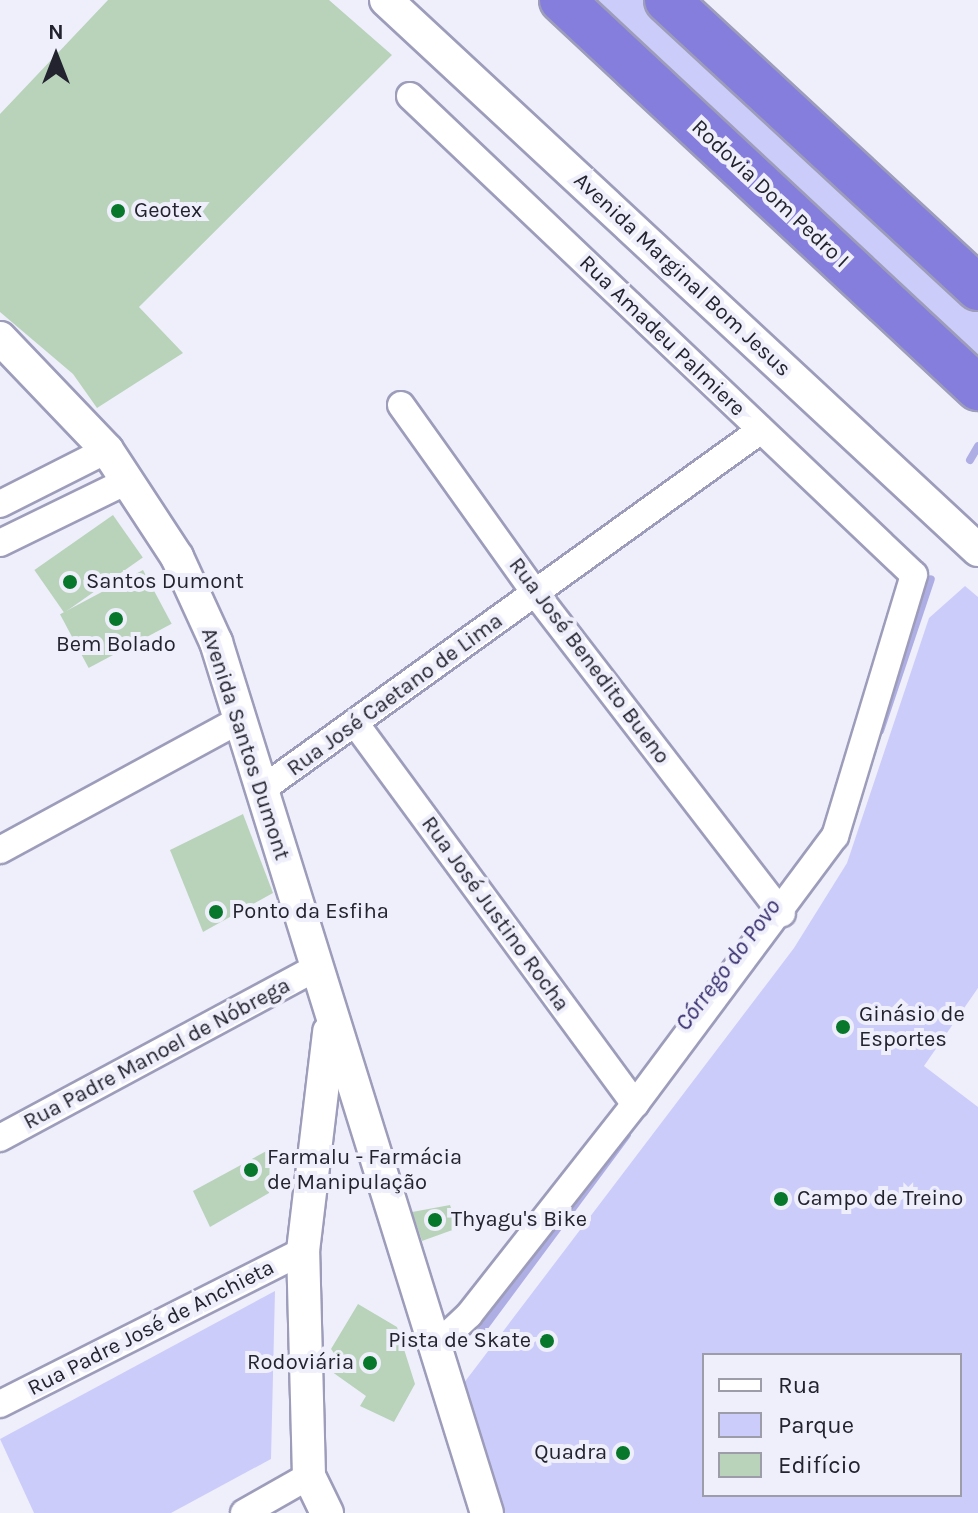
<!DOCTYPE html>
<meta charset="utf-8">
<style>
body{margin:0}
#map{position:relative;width:978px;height:1513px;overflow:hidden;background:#efeffc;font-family:Karla,sans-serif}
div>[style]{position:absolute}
.green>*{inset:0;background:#ccccfa}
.stream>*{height:8px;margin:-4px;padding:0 4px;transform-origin:4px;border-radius:4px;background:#aeaee5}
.building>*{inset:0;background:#b9d3bb;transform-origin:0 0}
.roads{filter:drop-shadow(2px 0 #9d9dbb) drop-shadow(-2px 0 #9d9dbb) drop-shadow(0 2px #9d9dbb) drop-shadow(0 -2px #9d9dbb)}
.minor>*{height:26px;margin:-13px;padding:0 13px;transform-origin:13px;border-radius:13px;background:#fff}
.tertiary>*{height:32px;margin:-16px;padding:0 16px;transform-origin:16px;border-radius:16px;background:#fff}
.motorway>*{height:44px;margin:-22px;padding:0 22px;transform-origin:22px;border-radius:22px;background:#857edc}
.dots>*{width:22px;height:22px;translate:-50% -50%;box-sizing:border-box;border:4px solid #efeffc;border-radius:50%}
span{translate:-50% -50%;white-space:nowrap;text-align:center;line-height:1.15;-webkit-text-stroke:8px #efeffc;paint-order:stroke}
.street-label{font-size:22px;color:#23232f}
.poi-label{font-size:22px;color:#23232f}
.left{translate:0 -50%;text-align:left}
.right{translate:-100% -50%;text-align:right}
.water-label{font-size:24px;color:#362e6f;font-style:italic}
.legend{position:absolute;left:702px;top:1353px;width:260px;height:144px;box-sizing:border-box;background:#efeffc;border:2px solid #9d9daa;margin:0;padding:10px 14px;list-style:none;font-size:24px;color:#23232f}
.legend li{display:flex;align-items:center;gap:16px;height:40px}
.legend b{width:40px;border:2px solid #9d9daa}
.north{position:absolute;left:16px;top:16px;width:80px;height:80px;-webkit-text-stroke:6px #efeffc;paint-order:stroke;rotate:0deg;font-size:22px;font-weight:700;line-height:32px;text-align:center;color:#23232f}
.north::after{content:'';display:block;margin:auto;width:28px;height:36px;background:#23232f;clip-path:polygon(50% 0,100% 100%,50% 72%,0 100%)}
</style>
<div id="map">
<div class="green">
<div style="clip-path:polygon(585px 0,644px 0,978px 312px,978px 357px)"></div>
<div style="clip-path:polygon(evenodd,965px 586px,978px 597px,978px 988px,924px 1066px,978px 1107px,978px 1513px,498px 1513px,457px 1392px,794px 948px,847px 863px,929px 618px,965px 586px,704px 1355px,960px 1355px,960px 1495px,704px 1495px,704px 1355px)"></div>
<div style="clip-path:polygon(275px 1291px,271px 1459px,171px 1513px,34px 1513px,0 1439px)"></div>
</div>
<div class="stream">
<div style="left:970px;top:460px;width:16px;rotate:-60deg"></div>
<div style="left:880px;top:731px;width:160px;rotate:-71.5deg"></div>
<div style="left:479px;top:1334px;width:248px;rotate:-53.4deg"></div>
</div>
<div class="building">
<div style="clip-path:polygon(108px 0,329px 0,392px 55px,139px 307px,183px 353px,97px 408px,73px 374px,0 312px,0 114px)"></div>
<div style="left:113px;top:515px;width:52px;height:96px;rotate:55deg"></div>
<div style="left:143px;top:570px;width:61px;height:94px;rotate:62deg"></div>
<div style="clip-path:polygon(243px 814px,273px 893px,203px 932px,170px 850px)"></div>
<div style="clip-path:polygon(270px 1149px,269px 1193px,210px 1227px,193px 1191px)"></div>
<div style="clip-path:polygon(450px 1205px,458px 1228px,422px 1241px,412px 1212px)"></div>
<div style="clip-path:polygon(358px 1304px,397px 1327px,415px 1384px,394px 1422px,360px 1406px,366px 1396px,328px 1369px,336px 1356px,331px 1349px)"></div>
</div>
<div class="roads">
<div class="minor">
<div style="left:410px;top:96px;width:695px;rotate:43.54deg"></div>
<div style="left:914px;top:575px;width:273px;rotate:106.8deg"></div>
<div style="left:835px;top:836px;width:334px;rotate:126.7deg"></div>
<div style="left:635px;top:1104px;width:268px;rotate:128.2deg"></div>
<div style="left:469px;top:1315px;width:44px;rotate:136.8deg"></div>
<div style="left:401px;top:405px;width:232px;rotate:54.5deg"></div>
<div style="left:536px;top:594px;width:403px;rotate:52.4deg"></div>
<div style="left:0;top:504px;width:120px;rotate:-26.8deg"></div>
<div style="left:0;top:543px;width:144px;rotate:-26deg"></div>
<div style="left:355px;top:723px;width:473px;rotate:53.7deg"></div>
<div style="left:261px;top:790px;width:616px;rotate:-35.75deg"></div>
<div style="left:0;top:850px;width:272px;rotate:-28.5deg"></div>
<div style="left:0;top:1138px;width:357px;rotate:-28.3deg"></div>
<div style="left:0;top:1404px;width:339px;rotate:-26.8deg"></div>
<div style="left:244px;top:1513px;width:75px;rotate:-29.6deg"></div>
</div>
<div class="tertiary">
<div style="left:386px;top:0;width:808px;rotate:42.89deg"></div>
<div style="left:0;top:338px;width:155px;rotate:46.3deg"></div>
<div style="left:107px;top:450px;width:128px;rotate:56.8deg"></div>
<div style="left:177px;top:557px;width:94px;rotate:65.4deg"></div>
<div style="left:216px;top:642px;width:912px;rotate:72.72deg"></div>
<div style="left:327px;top:1513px;width:41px;rotate:-115.9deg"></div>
<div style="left:309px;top:1476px;width:225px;rotate:-91.5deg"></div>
<div style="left:303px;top:1251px;width:221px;rotate:-83.2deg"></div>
</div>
<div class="motorway">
<div style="left:562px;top:0;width:569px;rotate:43.01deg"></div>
<div style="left:667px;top:0;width:424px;rotate:42.8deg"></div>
</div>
</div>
<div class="dots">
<div style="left:118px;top:211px;background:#07772c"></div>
<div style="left:70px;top:582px;background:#07772c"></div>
<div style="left:116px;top:619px;background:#07772c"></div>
<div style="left:216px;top:912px;background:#07772c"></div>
<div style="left:843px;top:1027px;background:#07772c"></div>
<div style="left:251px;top:1170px;background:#07772c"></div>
<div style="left:781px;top:1199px;background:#07772c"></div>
<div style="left:435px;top:1220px;background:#07772c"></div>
<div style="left:547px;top:1341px;background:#07772c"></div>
<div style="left:370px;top:1363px;background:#07772c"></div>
<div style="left:623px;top:1453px;background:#07772c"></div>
</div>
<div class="street-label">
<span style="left:770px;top:194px;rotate:43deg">Rodovia Dom Pedro I</span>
<span style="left:682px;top:275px;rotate:43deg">Avenida Marginal Bom Jesus</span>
<span style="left:662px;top:336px;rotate:44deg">Rua Amadeu Palmiere</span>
<span style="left:589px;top:661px;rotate:53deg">Rua José Benedito Bueno</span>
<span style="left:395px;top:695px;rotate:-36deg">Rua José Caetano de Lima</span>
<span style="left:245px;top:744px;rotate:72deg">Avenida Santos Dumont</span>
<span style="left:495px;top:914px;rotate:54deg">Rua José Justino Rocha</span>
<span style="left:157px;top:1054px;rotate:-28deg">Rua Padre Manoel de Nóbrega</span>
<span style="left:151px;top:1328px;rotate:-27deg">Rua Padre José de Anchieta</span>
</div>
<div class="poi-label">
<span class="left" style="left:134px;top:211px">Geotex</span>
<span class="left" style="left:86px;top:582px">Santos Dumont</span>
<span style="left:116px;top:645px">Bem Bolado</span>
<span class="left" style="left:232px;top:912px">Ponto da Esfiha</span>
<span class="left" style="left:859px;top:1027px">Ginásio de<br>Esportes</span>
<span class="left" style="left:267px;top:1170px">Farmalu - Farmácia<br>de Manipulação</span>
<span class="left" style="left:797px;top:1199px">Campo de Treino</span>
<span class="left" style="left:451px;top:1220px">Thyagu's Bike</span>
<span class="right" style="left:531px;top:1341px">Pista de Skate</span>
<span class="right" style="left:354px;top:1363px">Rodoviária</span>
<span class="right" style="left:607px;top:1453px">Quadra</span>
</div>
<div class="water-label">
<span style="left:728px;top:965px;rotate:-53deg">Córrego do Povo</span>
</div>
<ul class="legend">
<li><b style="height:10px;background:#fff"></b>Rua</li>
<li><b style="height:22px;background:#ccccfa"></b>Parque</li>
<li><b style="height:22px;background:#b9d3bb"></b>Edifício</li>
</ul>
<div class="north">N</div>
</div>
